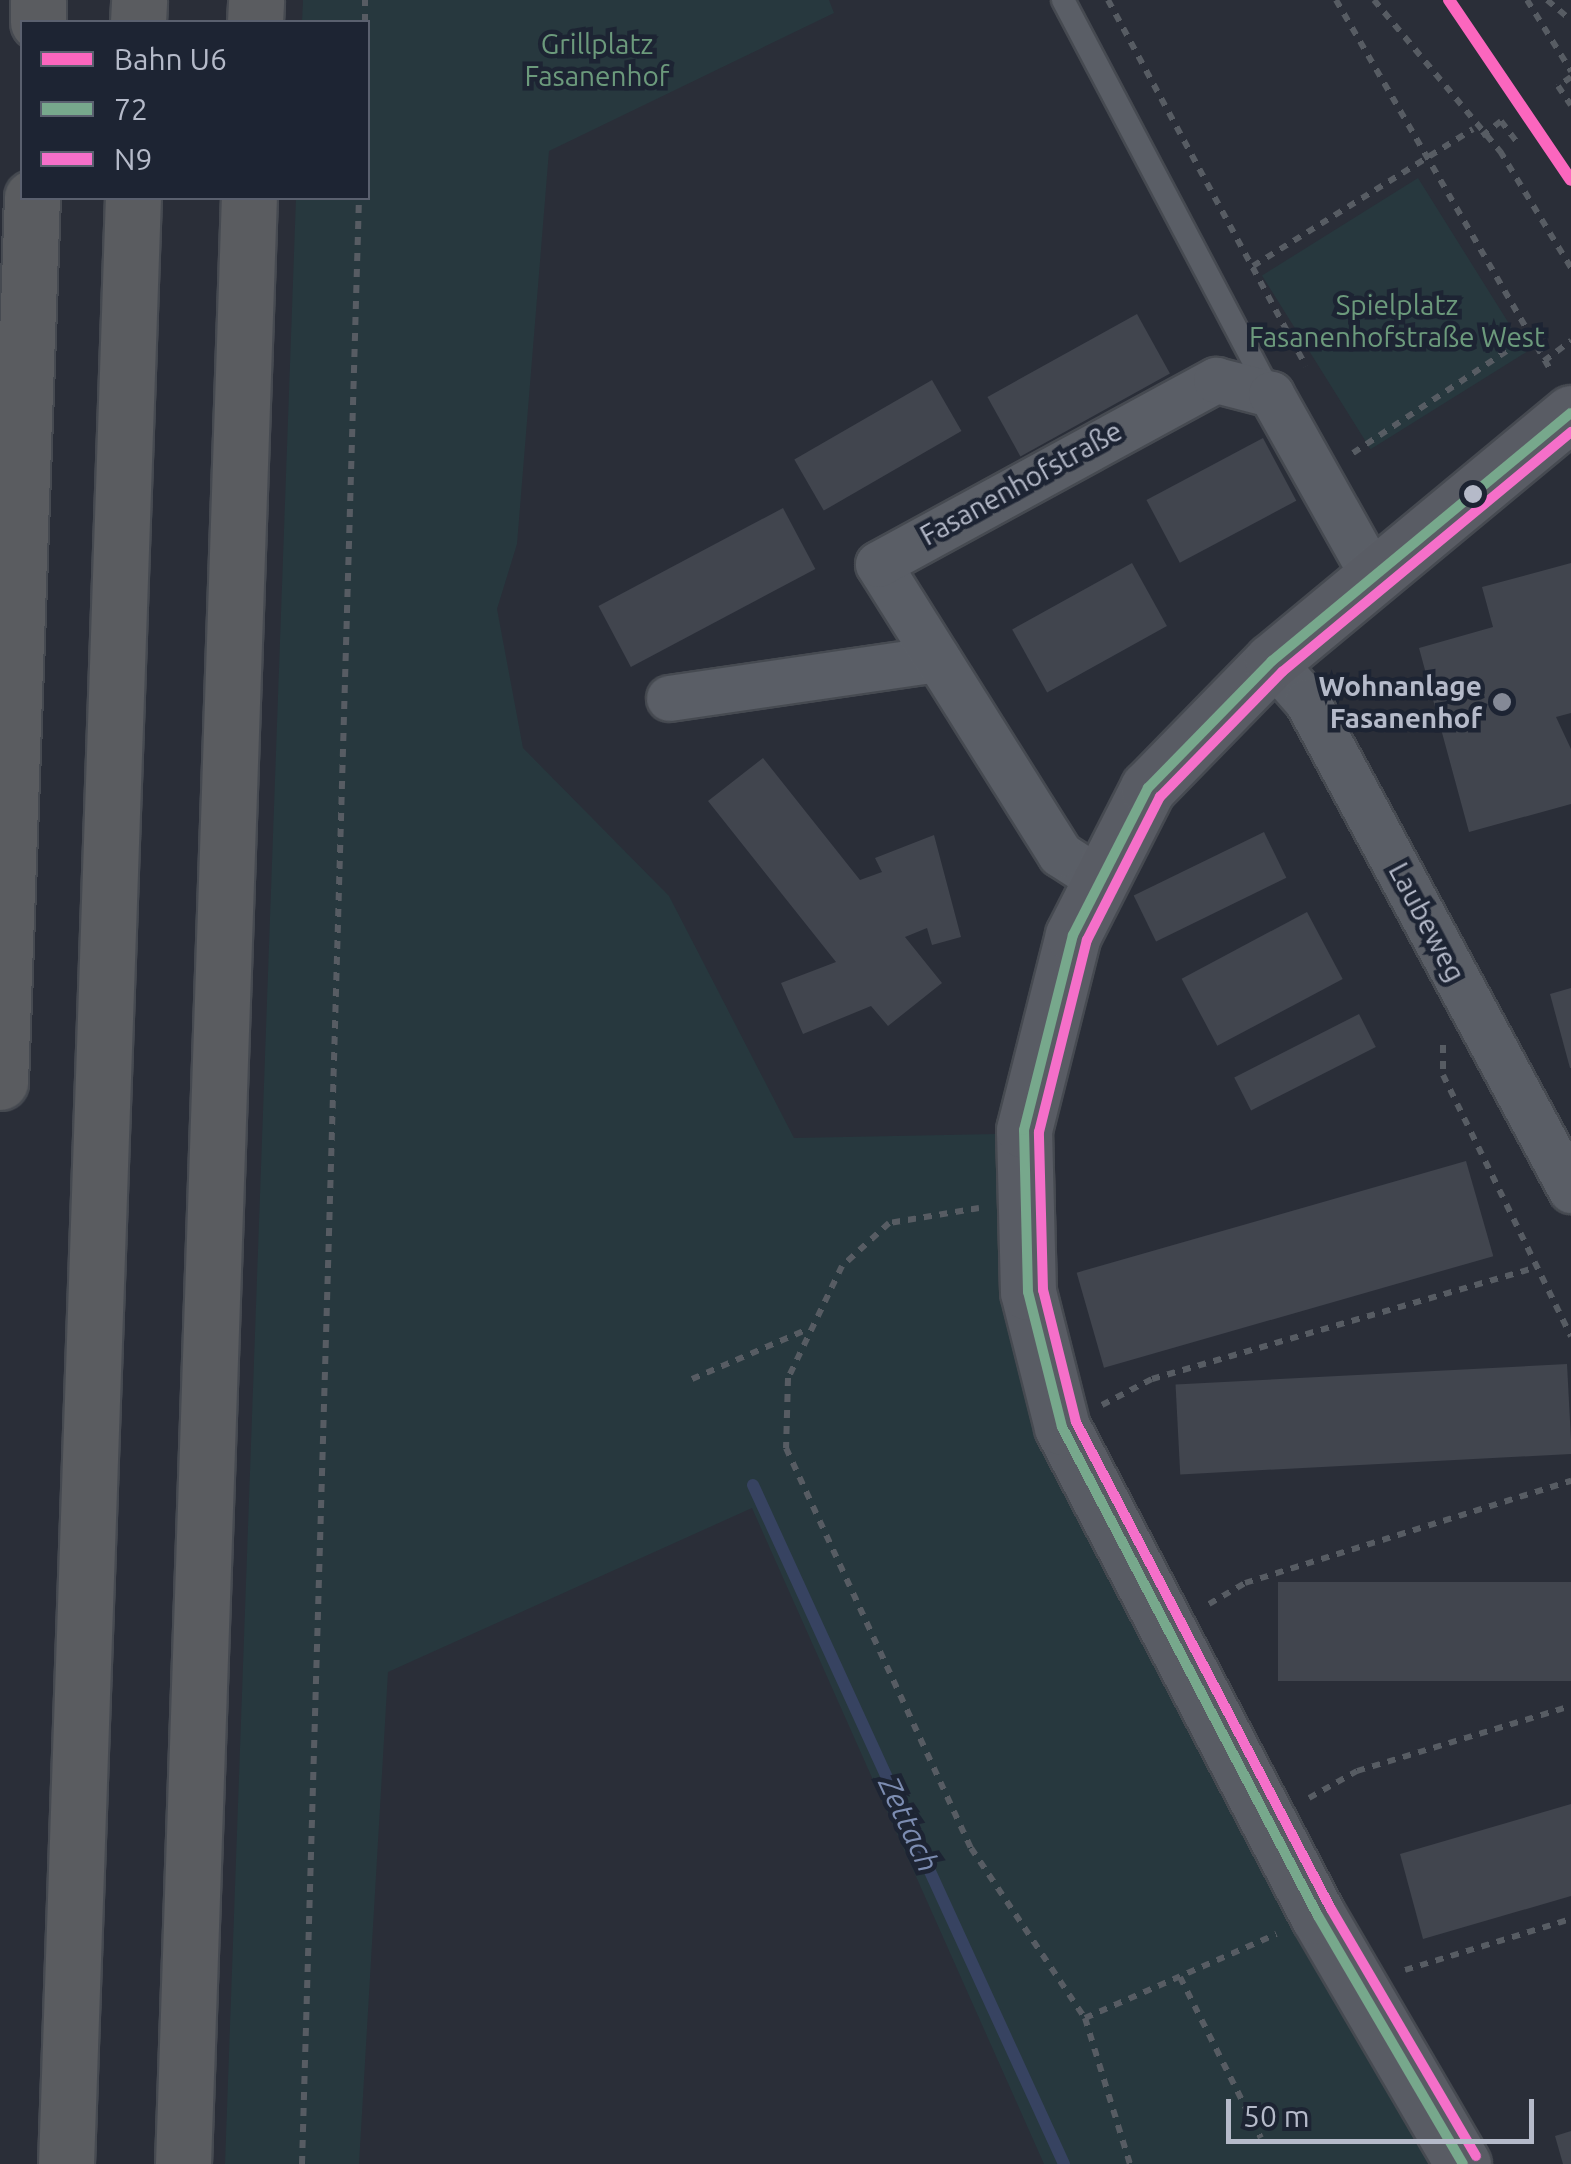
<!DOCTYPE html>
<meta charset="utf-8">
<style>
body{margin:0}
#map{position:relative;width:1571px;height:2164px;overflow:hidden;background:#2a2e38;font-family:Ubuntu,sans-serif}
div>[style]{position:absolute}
.green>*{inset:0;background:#27383e;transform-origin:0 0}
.stream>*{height:12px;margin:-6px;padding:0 6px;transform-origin:6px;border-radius:6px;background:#374361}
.building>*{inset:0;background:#41454e;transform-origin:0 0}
.path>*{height:6px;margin-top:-3px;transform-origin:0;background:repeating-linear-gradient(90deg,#575c63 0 8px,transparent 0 16px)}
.roads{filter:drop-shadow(2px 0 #464a51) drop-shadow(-2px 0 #464a51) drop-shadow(0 2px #464a51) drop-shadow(0 -2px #464a51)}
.lane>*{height:22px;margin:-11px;padding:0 11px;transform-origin:11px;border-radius:11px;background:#5a5e66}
.street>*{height:45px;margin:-22.5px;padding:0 22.5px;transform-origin:22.5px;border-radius:22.5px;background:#5a5e66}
.secondary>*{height:55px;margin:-27.5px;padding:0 27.5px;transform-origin:27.5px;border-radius:27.5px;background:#595c64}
.highway>*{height:55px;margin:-27.5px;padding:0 27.5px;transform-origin:27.5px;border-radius:27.5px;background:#5a5c60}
.bus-1>*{height:10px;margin:-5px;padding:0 5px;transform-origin:5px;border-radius:5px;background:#77a88c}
.bus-2>*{height:10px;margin:-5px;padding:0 5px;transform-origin:5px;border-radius:5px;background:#f56fc9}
.rail-1>*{height:12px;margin:-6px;padding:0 6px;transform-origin:6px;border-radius:6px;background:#fb66be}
.dots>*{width:28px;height:28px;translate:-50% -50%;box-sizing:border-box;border:5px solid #1d2433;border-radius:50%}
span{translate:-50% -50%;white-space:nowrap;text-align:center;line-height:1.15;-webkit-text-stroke:9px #1d2433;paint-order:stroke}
.park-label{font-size:28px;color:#6c9a7c}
.street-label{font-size:28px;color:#b5bac9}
.poi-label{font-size:28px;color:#b5bac9;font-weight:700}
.right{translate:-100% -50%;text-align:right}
.water-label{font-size:30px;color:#7c8cb1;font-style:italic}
.legend{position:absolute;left:20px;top:20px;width:350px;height:180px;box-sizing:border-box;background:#1d2433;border:2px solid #5a606f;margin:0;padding:12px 18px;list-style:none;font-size:30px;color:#b5bac9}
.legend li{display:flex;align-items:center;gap:20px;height:50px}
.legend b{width:50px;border:2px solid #5a606f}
.scale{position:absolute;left:1226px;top:2099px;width:308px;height:45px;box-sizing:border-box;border:5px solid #b5bac9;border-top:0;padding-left:12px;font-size:30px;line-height:35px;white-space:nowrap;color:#b5bac9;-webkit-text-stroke:8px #1d2433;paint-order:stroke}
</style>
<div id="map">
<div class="green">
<div style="clip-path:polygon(303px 0,829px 0,834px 13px,549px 151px,517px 544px,497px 609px,523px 748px,669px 896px,794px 1138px,996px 1134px,1002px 1271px,1440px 2164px,1044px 2164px,752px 1508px,388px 1672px,359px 2164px,225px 2164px,296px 198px,368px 198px,368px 22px,302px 22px)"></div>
<div style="left:1418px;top:178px;width:205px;height:184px;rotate:58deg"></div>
</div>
<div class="stream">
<div style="left:753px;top:1485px;width:747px;rotate:65.39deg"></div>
</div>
<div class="building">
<div style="left:1137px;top:314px;width:68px;height:171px;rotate:61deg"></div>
<div style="left:932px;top:380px;width:59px;height:159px;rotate:60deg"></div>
<div style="left:1263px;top:438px;width:71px;height:132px;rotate:62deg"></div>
<div style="left:783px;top:508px;width:69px;height:209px;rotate:62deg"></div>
<div style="left:1132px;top:563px;width:72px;height:137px;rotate:61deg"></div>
<div style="clip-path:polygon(1571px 563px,1571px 713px,1556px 717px,1571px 749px,1571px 804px,1469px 832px,1419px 648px,1493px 627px,1482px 587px)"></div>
<div style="clip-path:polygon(763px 758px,860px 880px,882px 872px,875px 858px,934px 835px,961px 937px,932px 945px,927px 928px,905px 937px,942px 983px,888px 1026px,871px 1006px,803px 1034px,781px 983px,836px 962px,708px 801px)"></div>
<div style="left:1264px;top:832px;width:51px;height:145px;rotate:64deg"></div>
<div style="left:1307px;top:912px;width:76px;height:142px;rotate:62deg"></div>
<div style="clip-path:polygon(1571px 988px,1571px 1068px,1570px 1068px,1550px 994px)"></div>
<div style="left:1359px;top:1014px;width:37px;height:140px;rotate:63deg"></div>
<div style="left:1466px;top:1161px;width:99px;height:405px;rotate:74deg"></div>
<div style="left:1567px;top:1364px;width:90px;height:392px;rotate:87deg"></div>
<div style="left:1571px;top:1582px;width:99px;height:293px;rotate:90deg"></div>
<div style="clip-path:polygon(1571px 1804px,1571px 1896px,1423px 1939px,1400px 1854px)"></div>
<div style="clip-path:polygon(1571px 2131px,1571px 2164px,1563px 2164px,1555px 2136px)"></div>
</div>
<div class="path">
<div style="left:1108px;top:0;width:416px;rotate:61.6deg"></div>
<div style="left:1336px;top:0;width:429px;rotate:59.9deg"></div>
<div style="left:1374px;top:0;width:197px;rotate:50.2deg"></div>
<div style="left:1500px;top:151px;width:137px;rotate:58.7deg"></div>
<div style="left:1527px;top:0;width:84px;rotate:58.2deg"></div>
<div style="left:1547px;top:0;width:31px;rotate:40deg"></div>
<div style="left:365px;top:22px;width:22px;rotate:-90deg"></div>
<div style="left:1571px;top:77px;width:16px;rotate:145deg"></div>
<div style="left:1558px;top:86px;width:23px;rotate:56deg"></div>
<div style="left:1482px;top:136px;width:24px;rotate:-38deg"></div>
<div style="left:1501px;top:121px;width:26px;rotate:53deg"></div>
<div style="left:1253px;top:266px;width:259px;rotate:-31.9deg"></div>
<div style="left:1544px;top:361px;width:34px;rotate:-37deg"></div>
<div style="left:1353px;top:453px;width:211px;rotate:-33.6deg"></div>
<div style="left:1443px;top:1045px;width:30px;rotate:90deg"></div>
<div style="left:1443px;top:1075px;width:291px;rotate:63.9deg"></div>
<div style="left:979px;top:1208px;width:91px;rotate:170.5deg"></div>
<div style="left:889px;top:1223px;width:64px;rotate:137.5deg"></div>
<div style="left:842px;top:1266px;width:124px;rotate:115.7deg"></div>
<div style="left:788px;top:1378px;width:70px;rotate:91.6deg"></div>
<div style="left:786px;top:1448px;width:441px;rotate:65.2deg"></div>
<div style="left:971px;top:1848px;width:205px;rotate:56.2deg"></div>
<div style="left:1085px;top:2018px;width:153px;rotate:72.9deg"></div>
<div style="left:692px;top:1379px;width:124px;rotate:-23.3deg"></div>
<div style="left:1102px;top:1405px;width:56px;rotate:-27.5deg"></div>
<div style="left:1152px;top:1379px;width:399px;rotate:-16.2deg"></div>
<div style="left:1209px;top:1604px;width:42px;rotate:-30.3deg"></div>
<div style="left:1245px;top:1583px;width:342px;rotate:-17.4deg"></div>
<div style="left:1309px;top:1798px;width:55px;rotate:-29.4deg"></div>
<div style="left:1357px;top:1771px;width:224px;rotate:-16.9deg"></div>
<div style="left:1405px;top:1970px;width:174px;rotate:-17.1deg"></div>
<div style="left:1180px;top:1977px;width:180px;rotate:63.3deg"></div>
<div style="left:1085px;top:2018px;width:209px;rotate:-23.7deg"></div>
<div style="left:302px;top:2164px;width:1967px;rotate:-88.34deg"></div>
</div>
<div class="roads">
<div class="lane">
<div style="left:1063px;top:0;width:446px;rotate:62.2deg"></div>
</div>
<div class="street">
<div style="left:1272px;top:661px;width:53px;rotate:48.8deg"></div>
<div style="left:1307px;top:701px;width:556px;rotate:61.64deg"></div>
<div style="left:669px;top:698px;width:271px;rotate:-8.3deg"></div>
<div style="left:1097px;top:878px;width:44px;rotate:-147deg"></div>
<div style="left:1060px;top:854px;width:342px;rotate:-122.1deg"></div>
<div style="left:878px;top:564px;width:385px;rotate:-28.6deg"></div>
<div style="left:1216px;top:380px;width:57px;rotate:14.3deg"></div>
<div style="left:1271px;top:394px;width:206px;rotate:60.7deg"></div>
</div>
<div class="secondary">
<div style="left:1463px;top:2164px;width:287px;rotate:-120.3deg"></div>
<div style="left:1318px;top:1916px;width:552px;rotate:-117.63deg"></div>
<div style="left:1062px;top:1427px;width:139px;rotate:-104.1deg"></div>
<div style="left:1028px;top:1292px;width:162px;rotate:-91.4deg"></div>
<div style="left:1024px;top:1130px;width:201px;rotate:-75.9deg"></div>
<div style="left:1073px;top:935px;width:165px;rotate:-63deg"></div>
<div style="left:1148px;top:788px;width:177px;rotate:-45.7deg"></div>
<div style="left:1272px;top:661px;width:388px;rotate:-39.7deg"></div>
</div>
<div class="highway">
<div style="left:38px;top:22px;width:22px;rotate:-90deg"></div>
<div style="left:138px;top:22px;width:22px;rotate:-87deg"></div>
<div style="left:255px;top:22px;width:22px;rotate:-87deg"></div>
<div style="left:0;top:1082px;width:885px;rotate:-87.93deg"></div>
<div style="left:66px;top:2164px;width:1967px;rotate:-88.05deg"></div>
<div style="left:183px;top:2164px;width:1967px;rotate:-88.08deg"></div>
</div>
</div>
<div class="bus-1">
<div style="left:1463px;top:2164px;width:287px;rotate:-120.3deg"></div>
<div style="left:1318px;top:1916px;width:552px;rotate:-117.63deg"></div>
<div style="left:1062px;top:1427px;width:139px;rotate:-104.1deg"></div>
<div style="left:1028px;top:1292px;width:162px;rotate:-91.4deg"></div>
<div style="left:1024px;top:1130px;width:201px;rotate:-75.9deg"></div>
<div style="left:1073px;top:935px;width:165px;rotate:-63deg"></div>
<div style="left:1148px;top:788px;width:177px;rotate:-45.7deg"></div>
<div style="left:1272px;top:661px;width:388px;rotate:-39.7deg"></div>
</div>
<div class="bus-2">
<div style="left:1476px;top:2156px;width:286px;rotate:-120.4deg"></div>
<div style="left:1331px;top:1909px;width:550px;rotate:-117.64deg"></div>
<div style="left:1076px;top:1422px;width:136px;rotate:-104deg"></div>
<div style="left:1043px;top:1290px;width:158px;rotate:-91.5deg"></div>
<div style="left:1039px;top:1132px;width:198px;rotate:-76deg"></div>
<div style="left:1087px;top:940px;width:161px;rotate:-63deg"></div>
<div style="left:1160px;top:797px;width:175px;rotate:-45.7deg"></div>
<div style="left:1282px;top:672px;width:376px;rotate:-39.7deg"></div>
</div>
<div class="rail-1">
<div style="left:1449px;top:0;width:217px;rotate:55.9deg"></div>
</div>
<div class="dots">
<div style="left:1473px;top:494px;background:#b5bac9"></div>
<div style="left:1502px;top:702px;background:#848996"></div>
</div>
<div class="park-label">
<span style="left:597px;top:60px">Grillplatz<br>Fasanenhof</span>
<span style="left:1397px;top:321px">Spielplatz<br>Fasanenhofstraße West</span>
</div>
<div class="street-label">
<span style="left:1021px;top:483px;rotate:-29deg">Fasanenhofstraße</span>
<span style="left:1427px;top:922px;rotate:62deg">Laubeweg</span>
</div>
<div class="poi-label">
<span class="right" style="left:1482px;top:702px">Wohnanlage<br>Fasanenhof</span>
</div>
<div class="water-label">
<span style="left:909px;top:1824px;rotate:65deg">Zettach</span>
</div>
<ul class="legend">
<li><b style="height:12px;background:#fb66be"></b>Bahn U6</li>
<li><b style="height:12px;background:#77a88c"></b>72</li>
<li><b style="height:12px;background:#f56fc9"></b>N9</li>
</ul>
<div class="scale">50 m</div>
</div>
